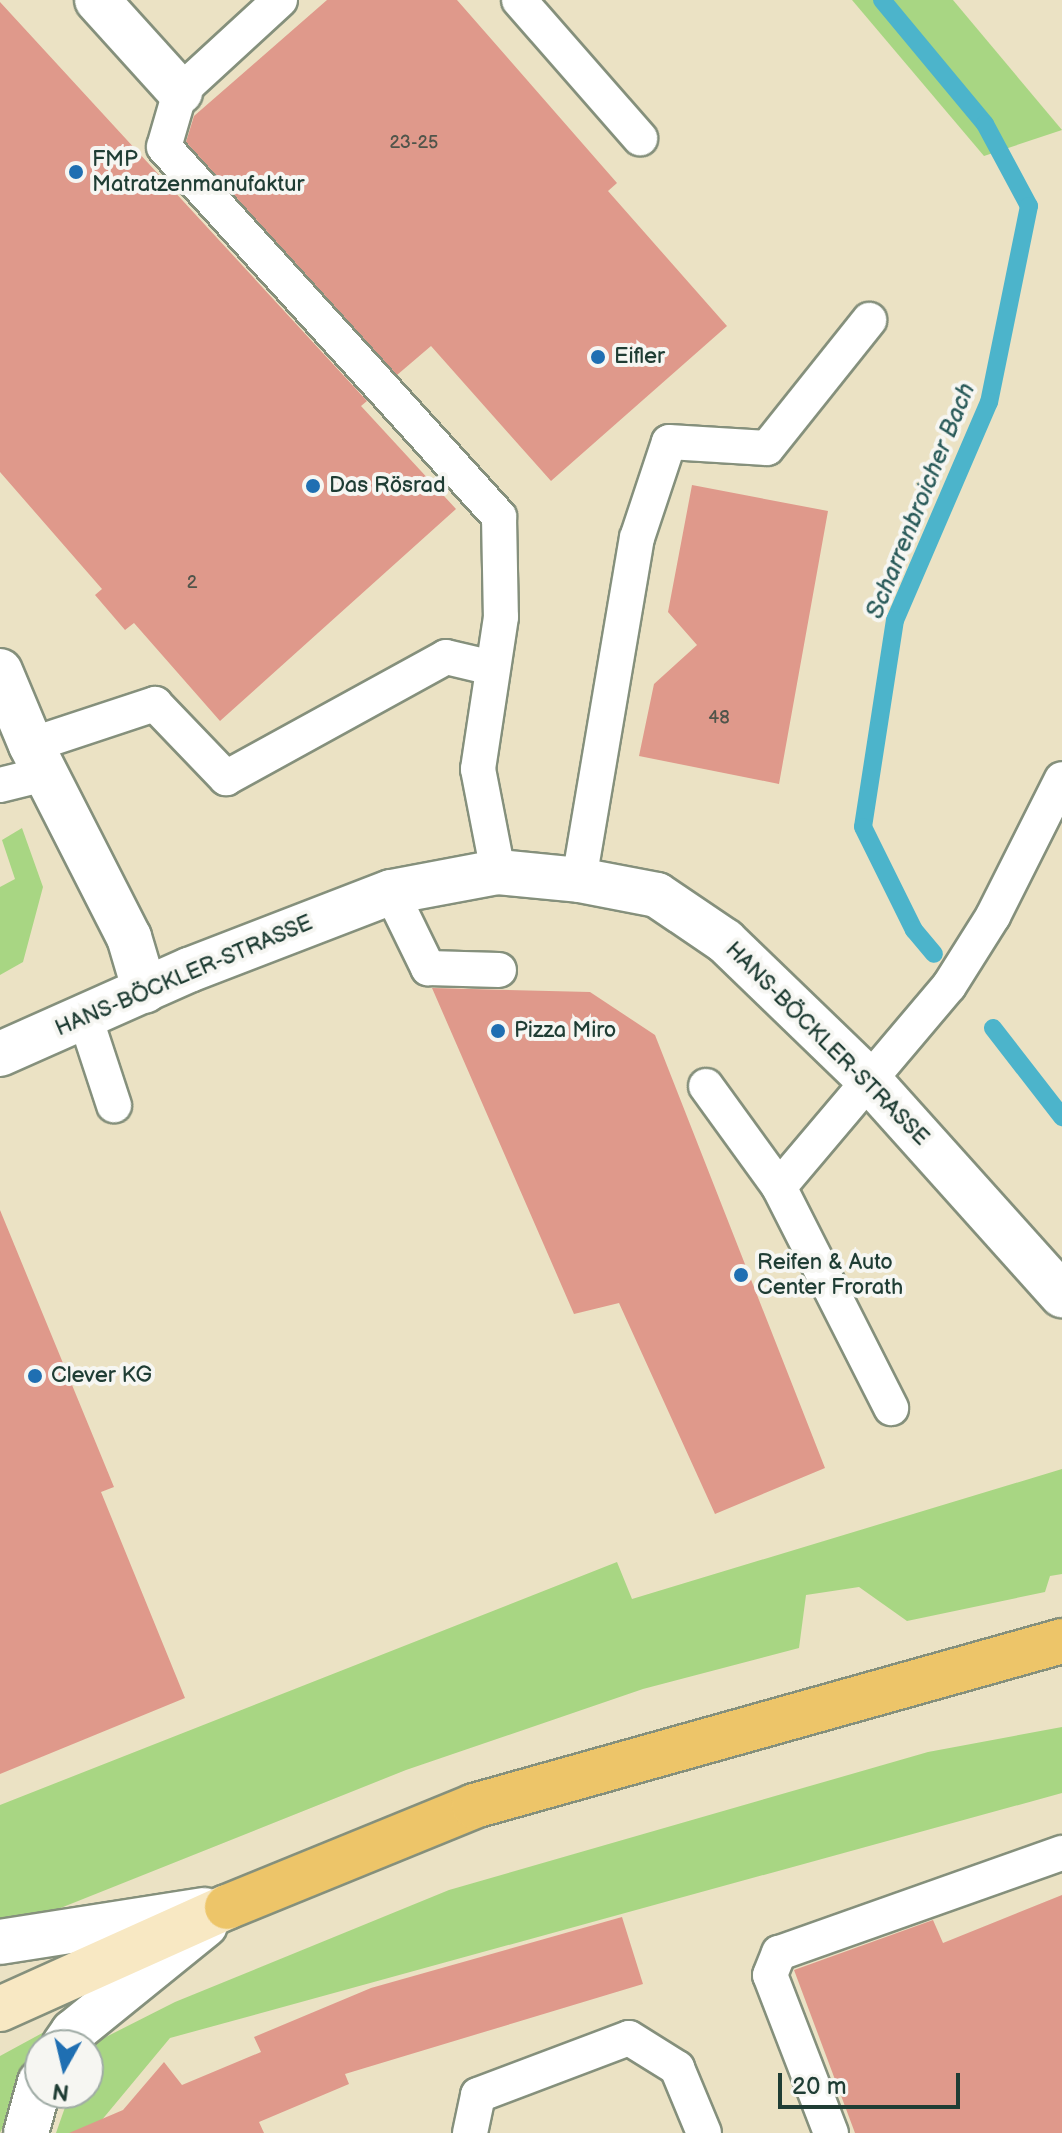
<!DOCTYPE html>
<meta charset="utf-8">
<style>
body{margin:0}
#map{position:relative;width:1062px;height:2133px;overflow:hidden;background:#ebe2c4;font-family:"Balsamiq Sans",sans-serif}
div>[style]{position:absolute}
.green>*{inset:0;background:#a8d683}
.stream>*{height:18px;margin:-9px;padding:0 9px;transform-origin:9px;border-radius:9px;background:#4cb4cb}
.building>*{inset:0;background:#df998b}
.roads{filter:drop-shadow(2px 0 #85907c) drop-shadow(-2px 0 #85907c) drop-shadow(0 2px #85907c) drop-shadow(0 -2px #85907c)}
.service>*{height:34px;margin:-17px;padding:0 17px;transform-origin:17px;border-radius:17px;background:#fff}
.minor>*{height:44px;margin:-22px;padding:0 22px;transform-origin:22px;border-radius:22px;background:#fff}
.tertiary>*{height:44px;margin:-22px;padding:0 22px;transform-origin:22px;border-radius:22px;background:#fff}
.secondary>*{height:44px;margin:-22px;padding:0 22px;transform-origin:22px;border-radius:22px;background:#f8e8c3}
.motorway>*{height:44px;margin:-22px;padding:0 22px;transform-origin:22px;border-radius:22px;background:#edc569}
.dots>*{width:22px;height:22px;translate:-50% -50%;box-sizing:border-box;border:4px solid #f6f6f2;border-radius:50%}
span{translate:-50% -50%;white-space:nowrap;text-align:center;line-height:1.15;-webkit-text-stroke:8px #f6f6f2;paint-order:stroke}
.number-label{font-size:18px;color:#4f544a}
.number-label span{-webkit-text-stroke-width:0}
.poi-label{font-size:22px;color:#1f3d34}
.left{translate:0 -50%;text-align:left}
.street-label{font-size:22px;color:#1f3d34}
.water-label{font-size:24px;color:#2a5b5a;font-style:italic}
.north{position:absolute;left:24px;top:2029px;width:80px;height:80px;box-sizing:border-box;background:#f6f6f2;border:2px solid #a0aca6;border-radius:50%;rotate:188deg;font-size:22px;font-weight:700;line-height:32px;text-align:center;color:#1f3d34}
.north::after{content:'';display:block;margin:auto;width:28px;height:36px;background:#1f6fb2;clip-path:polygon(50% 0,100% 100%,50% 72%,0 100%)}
.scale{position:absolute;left:778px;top:2073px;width:182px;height:36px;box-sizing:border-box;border:4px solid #1f3d34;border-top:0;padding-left:10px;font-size:24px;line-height:28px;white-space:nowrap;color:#1f3d34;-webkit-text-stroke:6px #f6f6f2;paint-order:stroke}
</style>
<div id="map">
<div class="green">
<div style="clip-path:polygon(852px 0,953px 0,1062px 130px,984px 156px)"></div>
<div style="clip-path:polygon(22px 828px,43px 887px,23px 962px,0 975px,0 887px,15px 879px,2px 840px)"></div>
<div style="clip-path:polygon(1062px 1469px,1062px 1574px,1050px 1576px,1045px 1592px,907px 1621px,859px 1587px,806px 1595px,799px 1648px,643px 1689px,406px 1770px,48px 1913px,0 1925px,0 1805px,617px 1562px,632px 1599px)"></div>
<div style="clip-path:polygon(1062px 1727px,1062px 1793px,170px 2038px,91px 2133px,56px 2133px,70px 2093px,88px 2093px,88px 2055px,94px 2043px,175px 2002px,449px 1890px,928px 1752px)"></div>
<div style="clip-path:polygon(57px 2025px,40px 2045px,0 2133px,0 2056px)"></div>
</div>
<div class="stream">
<div style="left:882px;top:0;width:161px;rotate:50.3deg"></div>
<div style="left:985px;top:124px;width:93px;rotate:61.8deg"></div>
<div style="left:1029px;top:206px;width:200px;rotate:101.5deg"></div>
<div style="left:989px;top:402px;width:237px;rotate:113.3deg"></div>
<div style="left:895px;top:620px;width:209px;rotate:98.8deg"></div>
<div style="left:863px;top:827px;width:115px;rotate:63.7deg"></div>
<div style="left:914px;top:930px;width:31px;rotate:50deg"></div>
<div style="left:993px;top:1028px;width:113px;rotate:52.2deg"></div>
</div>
<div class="building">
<div style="clip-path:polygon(327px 0,457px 0,617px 183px,608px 191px,727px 326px,551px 481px,431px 346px,397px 375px,186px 142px,194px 116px)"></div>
<div style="clip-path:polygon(0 2px,367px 401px,361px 406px,456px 509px,220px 721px,134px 623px,125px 630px,95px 595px,102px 589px,0 472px)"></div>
<div style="clip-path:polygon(692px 485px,828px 511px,779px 784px,639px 756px,654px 684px,697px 645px,668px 612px)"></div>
<div style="clip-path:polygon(432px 988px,590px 992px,655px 1035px,825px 1468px,715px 1514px,619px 1303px,574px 1314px)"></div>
<div style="clip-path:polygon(0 1210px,114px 1487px,101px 1492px,185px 1698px,0 1774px)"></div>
<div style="clip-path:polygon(1062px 1895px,1062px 2133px,855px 2133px,794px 1970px,933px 1920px,943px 1943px)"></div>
<div style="clip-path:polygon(622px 1917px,643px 1984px,345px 2074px,349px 2084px,259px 2122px,264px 2133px,69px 2133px,123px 2110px,164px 2062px,182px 2085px,261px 2052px,254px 2037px,371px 1988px)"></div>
</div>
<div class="roads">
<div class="service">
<div style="left:280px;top:0;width:136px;rotate:137.4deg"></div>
<div style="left:180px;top:92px;width:57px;rotate:106.2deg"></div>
<div style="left:164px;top:147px;width:499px;rotate:47.8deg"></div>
<div style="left:499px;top:517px;width:100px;rotate:88.9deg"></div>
<div style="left:501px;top:617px;width:154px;rotate:98.6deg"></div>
<div style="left:478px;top:769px;width:105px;rotate:79deg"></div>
<div style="left:519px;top:0;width:184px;rotate:48.8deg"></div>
<div style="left:31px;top:745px;width:131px;rotate:-18.3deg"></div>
<div style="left:155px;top:704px;width:103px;rotate:46.2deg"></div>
<div style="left:226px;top:778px;width:251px;rotate:-28.8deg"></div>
<div style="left:446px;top:657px;width:48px;rotate:13.2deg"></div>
<div style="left:0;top:785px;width:49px;rotate:-14deg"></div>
<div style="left:579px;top:880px;width:347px;rotate:-80.4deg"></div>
<div style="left:637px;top:538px;width:101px;rotate:-71.6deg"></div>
<div style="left:669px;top:442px;width:98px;rotate:3.5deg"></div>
<div style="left:767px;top:448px;width:164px;rotate:-51.4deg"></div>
<div style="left:391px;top:892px;width:85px;rotate:64deg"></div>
<div style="left:428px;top:968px;width:71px;rotate:1.6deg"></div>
<div style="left:85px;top:1017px;width:93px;rotate:71.8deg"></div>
<div style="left:706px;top:1086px;width:125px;rotate:54.1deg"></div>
<div style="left:779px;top:1187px;width:248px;rotate:63.1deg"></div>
<div style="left:779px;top:1187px;width:263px;rotate:-49.8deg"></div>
<div style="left:949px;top:986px;width:83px;rotate:-57.8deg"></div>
<div style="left:993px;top:916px;width:153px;rotate:-63.3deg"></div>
<div style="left:470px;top:2133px;width:39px;rotate:-78deg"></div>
<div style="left:478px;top:2095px;width:161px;rotate:-20.7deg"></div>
<div style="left:629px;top:2038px;width:57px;rotate:32deg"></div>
<div style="left:677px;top:2068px;width:70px;rotate:67.4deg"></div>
<div style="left:831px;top:2133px;width:169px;rotate:-111.1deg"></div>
<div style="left:770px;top:1975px;width:24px;rotate:-68deg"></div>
<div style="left:779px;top:1953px;width:300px;rotate:-19.5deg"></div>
</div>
<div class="minor">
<div style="left:97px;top:0;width:124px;rotate:47.9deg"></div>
<div style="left:0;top:671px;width:80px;rotate:67.3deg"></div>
<div style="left:31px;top:745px;width:216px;rotate:63deg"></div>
<div style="left:129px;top:937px;width:56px;rotate:73.5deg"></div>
</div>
<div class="tertiary">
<div style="left:0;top:1054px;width:207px;rotate:-24deg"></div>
<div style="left:189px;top:970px;width:217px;rotate:-21.1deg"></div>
<div style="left:391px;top:892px;width:109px;rotate:-10.6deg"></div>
<div style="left:498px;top:872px;width:81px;rotate:5.6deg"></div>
<div style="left:579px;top:880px;width:79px;rotate:10.9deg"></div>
<div style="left:657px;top:895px;width:82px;rotate:34.1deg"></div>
<div style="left:725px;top:941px;width:202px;rotate:44deg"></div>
<div style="left:870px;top:1081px;width:288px;rotate:48.1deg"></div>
<div style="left:0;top:1942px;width:207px;rotate:-8.9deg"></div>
<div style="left:64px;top:2045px;width:16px;rotate:-55deg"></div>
<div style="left:73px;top:2032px;width:170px;rotate:-39deg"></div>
<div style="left:26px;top:2133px;width:53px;rotate:-74.6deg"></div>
</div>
<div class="secondary">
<div style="left:0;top:2009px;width:249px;rotate:-24.2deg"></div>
</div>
<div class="motorway">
<div style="left:227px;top:1907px;width:267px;rotate:-22.2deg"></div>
<div style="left:474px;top:1806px;width:611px;rotate:-15.67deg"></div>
</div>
</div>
<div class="dots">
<div style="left:76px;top:172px;background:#1f6fb2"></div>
<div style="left:598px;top:357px;background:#1f6fb2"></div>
<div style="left:313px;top:486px;background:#1f6fb2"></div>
<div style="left:498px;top:1031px;background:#1f6fb2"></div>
<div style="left:741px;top:1275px;background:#1f6fb2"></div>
<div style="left:35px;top:1376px;background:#1f6fb2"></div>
</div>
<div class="number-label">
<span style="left:414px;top:143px">23-25</span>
<span style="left:192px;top:583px">2</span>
<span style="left:719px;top:718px">48</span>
</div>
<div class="poi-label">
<span class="left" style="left:92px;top:172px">FMP<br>Matratzenmanufaktur</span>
<span class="left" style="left:614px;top:357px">Eifler</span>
<span class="left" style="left:329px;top:486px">Das Rösrad</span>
<span class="left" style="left:514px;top:1031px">Pizza Miro</span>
<span class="left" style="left:757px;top:1275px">Reifen &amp; Auto<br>Center Frorath</span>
<span class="left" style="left:51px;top:1376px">Clever KG</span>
</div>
<div class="street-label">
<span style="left:184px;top:976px;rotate:-23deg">HANS-BÖCKLER-STRASSE</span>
<span style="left:827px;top:1044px;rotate:45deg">HANS-BÖCKLER-STRASSE</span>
</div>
<div class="water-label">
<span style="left:921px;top:501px;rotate:-68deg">Scharrenbroicher Bach</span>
</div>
<div class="north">N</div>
<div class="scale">20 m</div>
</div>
